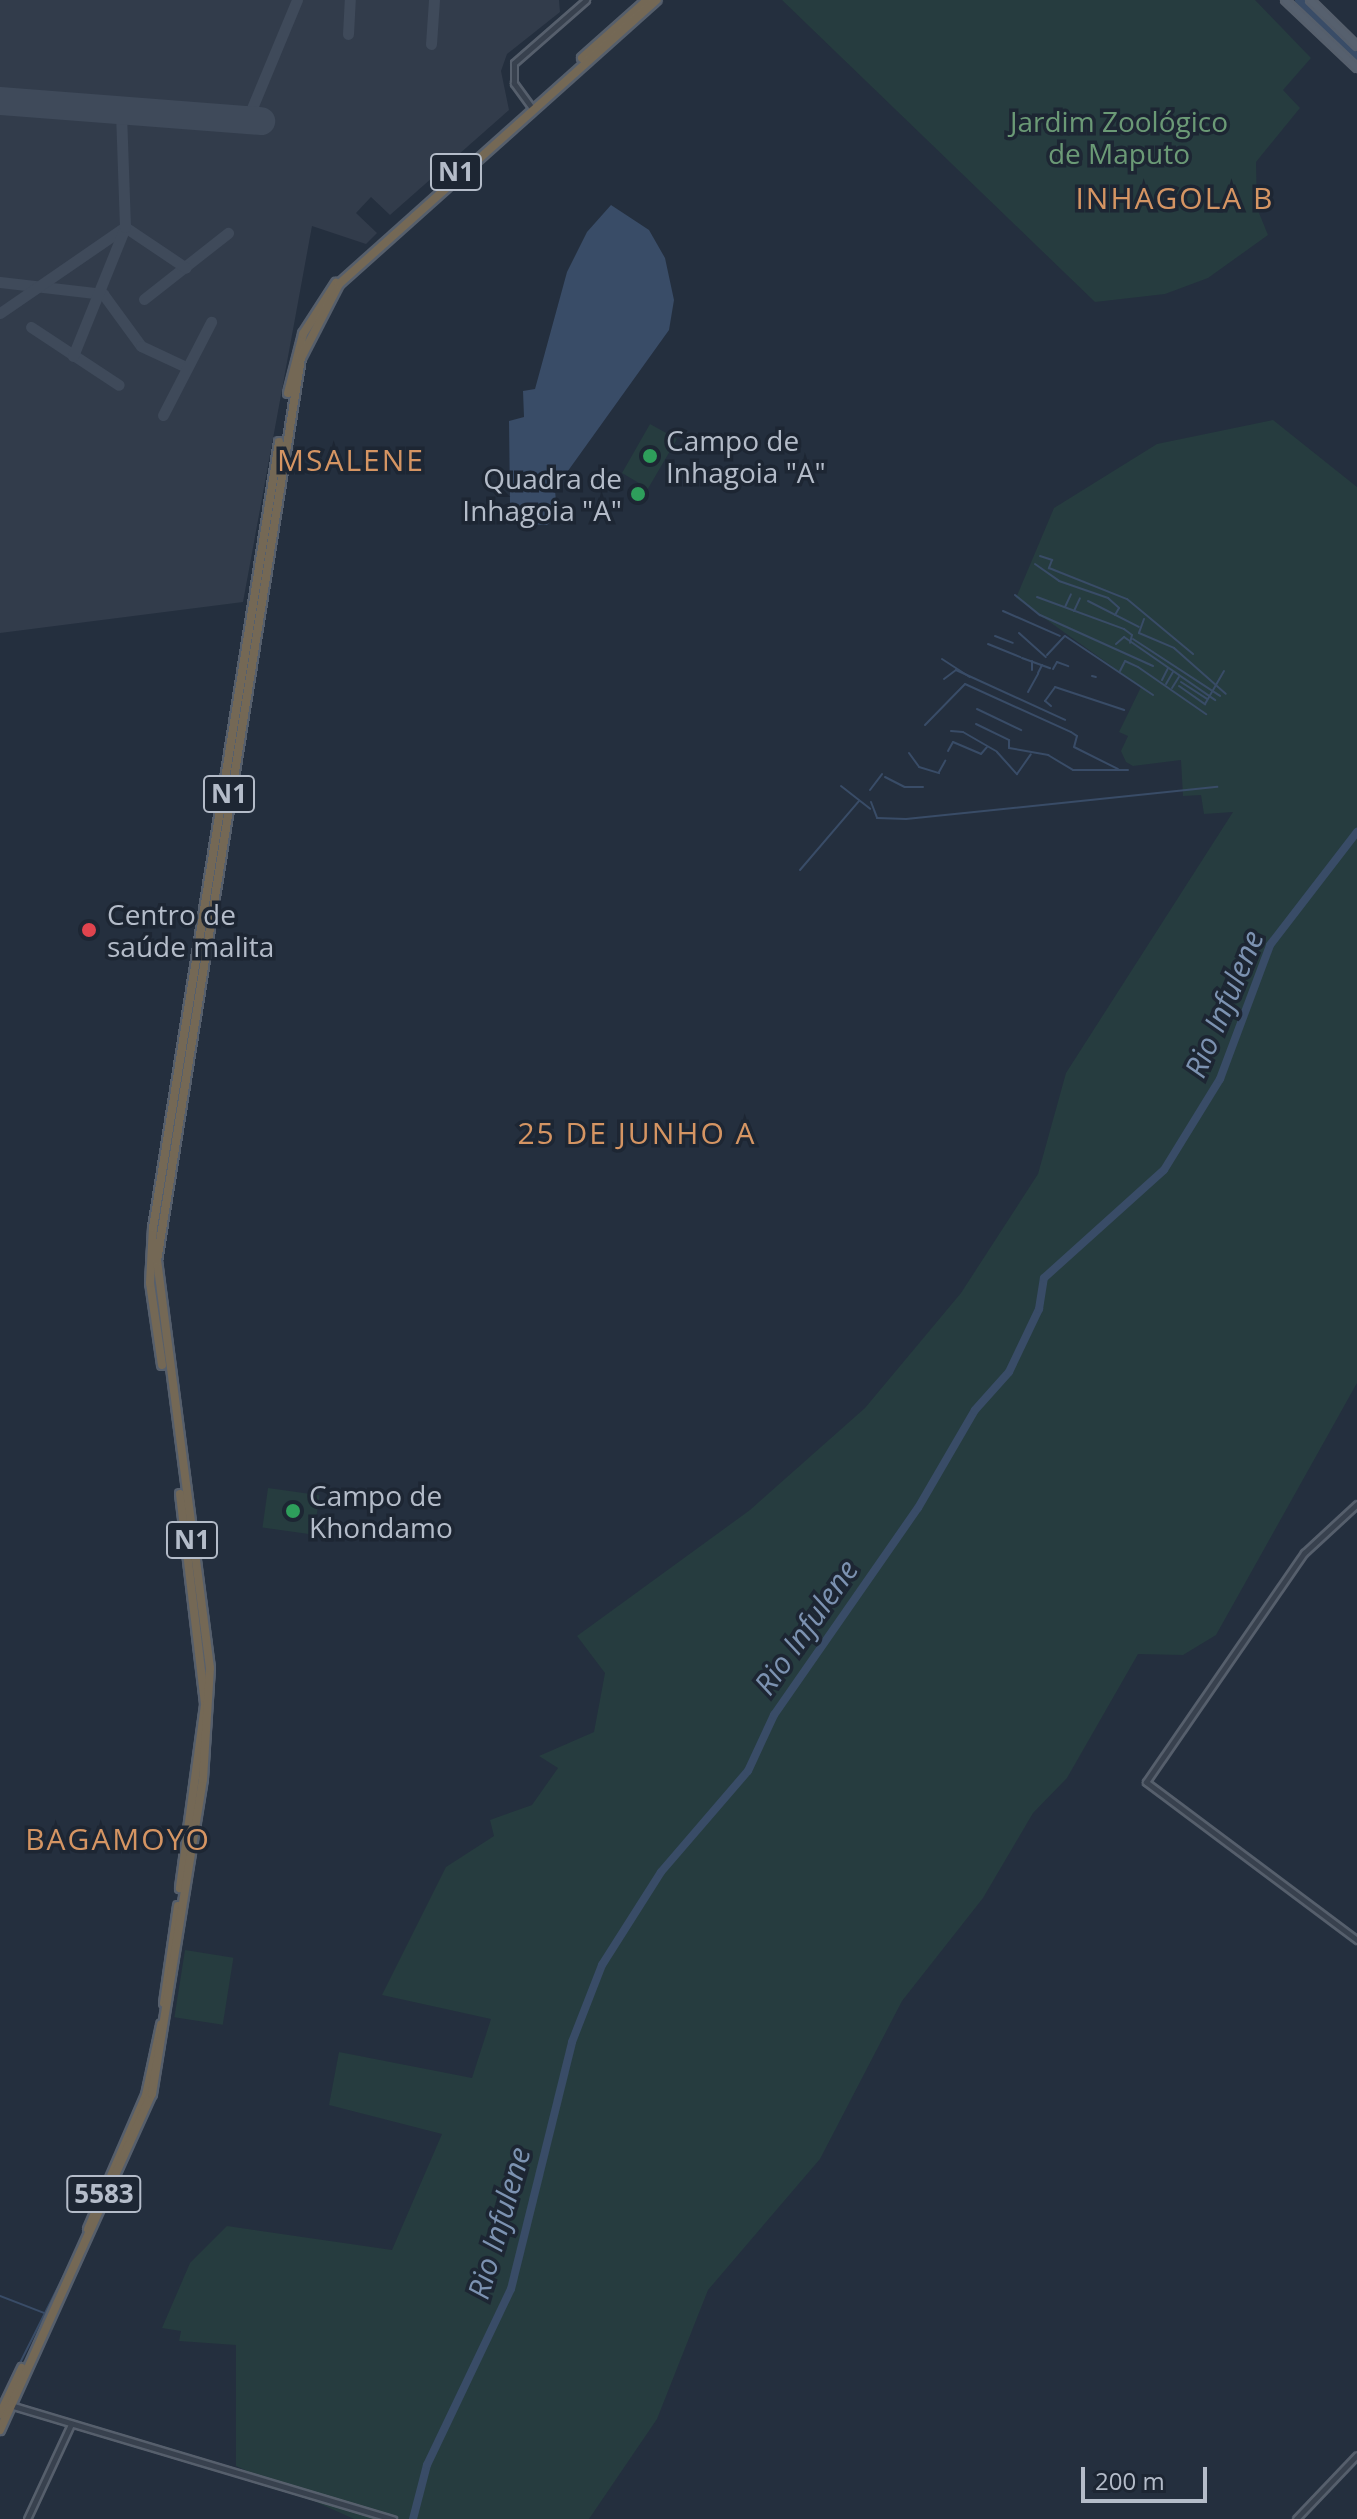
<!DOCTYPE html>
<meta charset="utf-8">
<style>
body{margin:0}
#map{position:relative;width:1357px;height:2519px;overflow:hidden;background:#242f3e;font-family:"Open Sans",sans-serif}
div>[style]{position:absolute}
.airport>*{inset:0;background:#323c4b}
.green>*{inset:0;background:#263c3f;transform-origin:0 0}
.water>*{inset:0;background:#394c67}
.stream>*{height:2px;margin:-1px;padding:0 1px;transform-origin:1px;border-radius:1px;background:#394c67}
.river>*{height:8px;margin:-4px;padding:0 4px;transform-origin:4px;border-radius:4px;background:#394c67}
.taxiway>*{height:11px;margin:-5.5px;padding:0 5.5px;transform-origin:5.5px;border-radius:5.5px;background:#3f4a5a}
.runway>*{height:28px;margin:-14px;padding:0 14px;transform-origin:14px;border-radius:14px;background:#3f4a5a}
.roads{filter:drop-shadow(2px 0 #565f6c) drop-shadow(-2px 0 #565f6c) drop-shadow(0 2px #565f6c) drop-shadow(0 -2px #565f6c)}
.minor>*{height:5px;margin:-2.5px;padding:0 2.5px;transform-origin:2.5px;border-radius:2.5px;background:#38414e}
.major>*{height:6px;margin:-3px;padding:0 3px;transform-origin:3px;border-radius:3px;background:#56606e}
.highway>*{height:8px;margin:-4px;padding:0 4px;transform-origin:4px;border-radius:4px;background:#746855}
.dots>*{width:22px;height:22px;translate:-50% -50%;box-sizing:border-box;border:4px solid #1d2633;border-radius:50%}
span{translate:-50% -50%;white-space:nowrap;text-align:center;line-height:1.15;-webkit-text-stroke:7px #1d2633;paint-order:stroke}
.shield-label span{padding:2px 6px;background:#1d2633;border:2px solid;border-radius:6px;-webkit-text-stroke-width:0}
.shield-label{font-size:26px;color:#b4bcc9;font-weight:700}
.park-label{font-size:28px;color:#6b9a76}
.poi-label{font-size:28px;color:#b4bcc9}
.left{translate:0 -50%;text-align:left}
.right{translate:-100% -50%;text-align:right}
.neighbourhood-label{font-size:30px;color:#d59563;letter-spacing:2px}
.water-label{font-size:30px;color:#7c92b1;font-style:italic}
.scale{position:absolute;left:1081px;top:2467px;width:126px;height:36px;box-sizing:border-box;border:4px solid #b4bcc9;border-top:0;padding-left:10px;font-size:24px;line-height:28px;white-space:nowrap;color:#b4bcc9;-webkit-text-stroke:6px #1d2633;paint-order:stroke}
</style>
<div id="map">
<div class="airport">
<div style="clip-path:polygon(0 0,559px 0,560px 12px,507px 54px,501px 71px,509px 110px,390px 215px,371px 197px,356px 213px,377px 233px,366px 244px,312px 226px,243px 602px,0 633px)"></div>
</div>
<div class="green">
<div style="clip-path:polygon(782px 0,1255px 0,1311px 58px,1283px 90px,1300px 108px,1256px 162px,1257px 208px,1268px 235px,1208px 278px,1165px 294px,1095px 302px)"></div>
<div style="clip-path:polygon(1273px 420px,1357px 487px,1357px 1383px,1216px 1635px,1183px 1655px,1138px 1654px,1067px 1778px,1033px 1813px,983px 1898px,902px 2001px,820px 2159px,708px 2290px,657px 2419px,589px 2519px,354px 2519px,236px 2466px,236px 2345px,179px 2341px,181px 2331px,162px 2328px,190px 2263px,227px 2226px,392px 2250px,442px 2134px,329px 2105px,339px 2052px,472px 2078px,491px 2019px,382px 1995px,446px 1867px,494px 1836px,490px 1820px,532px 1805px,558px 1768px,539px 1756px,594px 1732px,605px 1673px,577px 1636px,750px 1510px,865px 1408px,961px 1293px,1038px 1174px,1066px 1073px,1233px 812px,1204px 814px,1201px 795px,1183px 796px,1181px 760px,1133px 766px,1126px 762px,1121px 751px,1128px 736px,1119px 732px,1141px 687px,1016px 598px,1054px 508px,1157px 444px)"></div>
<div style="clip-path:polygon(650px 424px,677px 439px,639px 504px,630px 500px,636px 484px,644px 486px,622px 473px)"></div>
<div style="left:268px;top:1488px;width:52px;height:40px;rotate:8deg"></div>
<div style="left:185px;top:1950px;width:49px;height:68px;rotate:9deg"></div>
</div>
<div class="water">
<div style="clip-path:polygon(611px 205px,649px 230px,665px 258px,674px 300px,669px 330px,555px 489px,557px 516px,547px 525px,521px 524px,510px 503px,509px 421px,524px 417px,523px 391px,535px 389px,567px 272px,587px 232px)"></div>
</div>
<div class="stream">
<div style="left:1040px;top:556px;width:13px;rotate:18deg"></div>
<div style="left:1052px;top:560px;width:9px;rotate:111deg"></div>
<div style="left:1049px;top:568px;width:84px;rotate:21.7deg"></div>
<div style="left:1127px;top:599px;width:86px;rotate:39.8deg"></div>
<div style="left:1035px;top:564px;width:29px;rotate:35deg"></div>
<div style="left:1059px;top:581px;width:52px;rotate:19.1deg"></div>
<div style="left:1108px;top:598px;width:15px;rotate:42deg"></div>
<div style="left:1119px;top:608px;width:8px;rotate:120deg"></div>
<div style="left:1015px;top:595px;width:32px;rotate:39deg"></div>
<div style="left:1040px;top:615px;width:124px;rotate:24.3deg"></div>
<div style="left:1037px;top:597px;width:93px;rotate:20.2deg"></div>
<div style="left:1124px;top:629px;width:10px;rotate:37deg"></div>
<div style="left:1132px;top:635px;width:8px;rotate:104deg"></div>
<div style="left:1088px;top:601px;width:57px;rotate:27deg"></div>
<div style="left:1065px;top:607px;width:14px;rotate:-65deg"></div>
<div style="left:1003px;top:611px;width:62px;rotate:23.7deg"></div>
<div style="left:1074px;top:611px;width:14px;rotate:-65deg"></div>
<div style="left:1144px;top:619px;width:15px;rotate:110deg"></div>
<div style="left:1139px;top:633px;width:38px;rotate:23deg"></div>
<div style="left:1174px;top:648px;width:69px;rotate:41.5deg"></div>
<div style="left:1019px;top:633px;width:36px;rotate:42deg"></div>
<div style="left:995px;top:636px;width:19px;rotate:21deg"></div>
<div style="left:1133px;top:639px;width:104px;rotate:33.2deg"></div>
<div style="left:988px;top:644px;width:35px;rotate:22deg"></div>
<div style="left:1116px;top:644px;width:11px;rotate:-41deg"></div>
<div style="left:1124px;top:637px;width:111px;rotate:34.7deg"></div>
<div style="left:1047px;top:655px;width:26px;rotate:-47deg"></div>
<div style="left:1065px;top:636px;width:106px;rotate:33.8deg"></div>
<div style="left:1022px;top:658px;width:30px;rotate:20deg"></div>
<div style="left:942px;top:659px;width:33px;rotate:33deg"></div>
<div style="left:1053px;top:669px;width:8px;rotate:-60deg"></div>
<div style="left:1057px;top:662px;width:12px;rotate:20deg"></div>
<div style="left:1032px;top:670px;width:9px;rotate:-90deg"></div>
<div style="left:1120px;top:671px;width:11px;rotate:-63deg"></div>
<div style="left:1125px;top:661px;width:14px;rotate:25deg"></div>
<div style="left:1138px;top:667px;width:83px;rotate:34.7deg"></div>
<div style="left:1038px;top:673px;width:9px;rotate:-63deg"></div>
<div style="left:1092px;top:676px;width:4px;rotate:14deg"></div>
<div style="left:944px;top:679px;width:15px;rotate:-37deg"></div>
<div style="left:956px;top:670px;width:120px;rotate:24.6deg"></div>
<div style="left:1162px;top:680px;width:13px;rotate:-63deg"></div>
<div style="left:1181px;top:682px;width:31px;rotate:33deg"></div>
<div style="left:1166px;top:684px;width:14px;rotate:-60deg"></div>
<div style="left:1179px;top:686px;width:32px;rotate:35deg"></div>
<div style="left:1205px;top:704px;width:38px;rotate:-60deg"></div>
<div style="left:1172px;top:688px;width:13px;rotate:-58deg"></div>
<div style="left:1028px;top:692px;width:21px;rotate:-61deg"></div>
<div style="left:1051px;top:706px;width:8px;rotate:-140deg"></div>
<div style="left:1045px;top:701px;width:17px;rotate:-54deg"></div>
<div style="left:1055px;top:687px;width:73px;rotate:18.4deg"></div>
<div style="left:977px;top:709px;width:49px;rotate:25.5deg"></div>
<div style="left:976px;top:724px;width:37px;rotate:26deg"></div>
<div style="left:1009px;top:740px;width:8px;rotate:90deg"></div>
<div style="left:1009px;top:748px;width:40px;rotate:10deg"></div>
<div style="left:1048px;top:755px;width:29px;rotate:31deg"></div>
<div style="left:1073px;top:770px;width:55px"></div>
<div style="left:925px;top:725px;width:57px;rotate:-45.7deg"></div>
<div style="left:965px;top:684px;width:116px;rotate:24.4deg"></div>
<div style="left:1071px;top:732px;width:7px;rotate:34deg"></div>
<div style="left:1077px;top:736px;width:11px;rotate:105deg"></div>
<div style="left:1074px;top:747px;width:49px;rotate:26.6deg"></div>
<div style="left:951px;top:731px;width:12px;rotate:5deg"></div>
<div style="left:963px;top:732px;width:39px;rotate:30deg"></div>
<div style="left:997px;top:752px;width:30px;rotate:48deg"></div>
<div style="left:1017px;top:774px;width:24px;rotate:-55deg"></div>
<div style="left:948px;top:751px;width:10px;rotate:-61deg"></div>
<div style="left:953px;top:742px;width:30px;rotate:23deg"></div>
<div style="left:981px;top:754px;width:9px;rotate:-49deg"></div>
<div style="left:909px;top:753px;width:17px;rotate:54deg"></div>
<div style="left:919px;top:767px;width:21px;rotate:17deg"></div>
<div style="left:939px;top:772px;width:13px;rotate:-61deg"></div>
<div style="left:885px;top:777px;width:22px;rotate:27deg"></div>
<div style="left:905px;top:787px;width:18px"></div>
<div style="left:841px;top:786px;width:37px;rotate:38deg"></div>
<div style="left:870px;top:790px;width:20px;rotate:-53deg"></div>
<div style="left:871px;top:802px;width:17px;rotate:69deg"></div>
<div style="left:877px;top:818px;width:29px;rotate:2deg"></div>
<div style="left:906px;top:819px;width:313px;rotate:-5.9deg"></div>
<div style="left:800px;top:870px;width:91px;rotate:-49.5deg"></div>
<div style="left:0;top:2296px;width:47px;rotate:21.1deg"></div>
<div style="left:19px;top:2365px;width:105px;rotate:-63.4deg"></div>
</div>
<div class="river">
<div style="left:1299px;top:0;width:81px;rotate:44.5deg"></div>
<div style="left:413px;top:2519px;width:56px;rotate:-75.5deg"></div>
<div style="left:427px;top:2465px;width:195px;rotate:-64.5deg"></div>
<div style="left:511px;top:2289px;width:254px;rotate:-76.1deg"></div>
<div style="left:572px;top:2042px;width:83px;rotate:-68.7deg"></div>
<div style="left:602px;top:1965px;width:110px;rotate:-57.6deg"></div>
<div style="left:661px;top:1872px;width:133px;rotate:-49.3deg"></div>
<div style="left:748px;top:1771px;width:62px;rotate:-65.1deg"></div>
<div style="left:774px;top:1715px;width:252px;rotate:-55.2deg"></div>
<div style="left:918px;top:1508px;width:113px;rotate:-59.8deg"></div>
<div style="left:975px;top:1410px;width:51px;rotate:-48.2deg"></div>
<div style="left:1009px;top:1372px;width:70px;rotate:-64.5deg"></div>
<div style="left:1039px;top:1309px;width:31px;rotate:-81deg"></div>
<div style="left:1044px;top:1278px;width:161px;rotate:-42deg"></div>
<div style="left:1164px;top:1170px;width:107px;rotate:-58.4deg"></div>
<div style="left:1220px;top:1079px;width:143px;rotate:-69.5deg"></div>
<div style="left:1270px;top:945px;width:143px;rotate:-52.4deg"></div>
</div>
<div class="taxiway">
<div style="left:348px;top:34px;width:34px;rotate:-87deg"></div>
<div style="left:431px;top:44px;width:44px;rotate:-86.1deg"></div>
<div style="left:247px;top:120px;width:130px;rotate:-67.4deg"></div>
<div style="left:0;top:282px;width:104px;rotate:6.6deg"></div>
<div style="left:103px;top:294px;width:64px;rotate:53.8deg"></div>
<div style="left:141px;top:346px;width:50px;rotate:25deg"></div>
<div style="left:144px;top:299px;width:107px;rotate:-38.2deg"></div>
<div style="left:0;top:313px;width:152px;rotate:-34.5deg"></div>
<div style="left:125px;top:227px;width:73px;rotate:33.9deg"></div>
<div style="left:31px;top:327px;width:105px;rotate:33.4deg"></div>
<div style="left:73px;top:356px;width:139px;rotate:-68deg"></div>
<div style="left:125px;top:227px;width:117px;rotate:-92deg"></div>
<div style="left:163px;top:415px;width:105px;rotate:-62.7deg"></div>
</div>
<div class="runway">
<div style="left:0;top:101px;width:262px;rotate:4.4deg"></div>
</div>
<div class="roads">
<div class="minor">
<div style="left:532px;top:108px;width:31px;rotate:-126deg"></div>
<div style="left:514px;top:83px;width:20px;rotate:-90deg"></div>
<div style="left:514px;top:63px;width:96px;rotate:-41.2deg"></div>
<div style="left:1357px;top:1504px;width:72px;rotate:137.2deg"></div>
<div style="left:1304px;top:1553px;width:278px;rotate:124.6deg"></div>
<div style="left:1146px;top:1782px;width:264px;rotate:36.8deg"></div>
<div style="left:10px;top:2405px;width:400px;rotate:16.6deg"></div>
<div style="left:27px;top:2519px;width:105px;rotate:-65.1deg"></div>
<div style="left:1296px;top:2519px;width:88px;rotate:-46.4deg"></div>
</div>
<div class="major">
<div style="left:1285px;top:0;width:99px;rotate:43.4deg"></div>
<div style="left:1310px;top:0;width:66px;rotate:44.4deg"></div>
</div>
<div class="highway">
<div style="left:582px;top:58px;width:87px;rotate:-41.7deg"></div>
<div style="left:288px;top:393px;width:61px;rotate:-75.7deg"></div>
<div style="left:303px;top:334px;width:61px;rotate:-57.1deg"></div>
<div style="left:162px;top:1365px;width:83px;rotate:-98.3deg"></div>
<div style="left:150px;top:1283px;width:55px;rotate:-86.9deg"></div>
<div style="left:153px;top:1228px;width:796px;rotate:-80.89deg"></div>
<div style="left:180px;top:1494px;width:212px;rotate:83.2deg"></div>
<div style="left:205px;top:1705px;width:185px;rotate:97.8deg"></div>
<div style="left:164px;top:2003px;width:98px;rotate:-81.8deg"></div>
<div style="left:88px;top:2229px;width:146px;rotate:-66.6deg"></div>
<div style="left:146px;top:2095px;width:72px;rotate:-77.9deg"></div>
<div style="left:0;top:2414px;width:51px;rotate:-64.4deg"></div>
<div style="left:0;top:2430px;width:369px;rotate:-65.7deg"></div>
<div style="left:152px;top:2094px;width:319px;rotate:-80.8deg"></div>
<div style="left:203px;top:1779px;width:111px;rotate:-86.4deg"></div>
<div style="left:210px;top:1668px;width:410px;rotate:-97.4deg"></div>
<div style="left:157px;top:1261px;width:914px;rotate:-80.94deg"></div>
<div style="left:301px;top:358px;width:83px;rotate:-62.8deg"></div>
<div style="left:339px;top:284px;width:426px;rotate:-41.8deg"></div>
</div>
</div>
<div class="dots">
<div style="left:650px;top:456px;background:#2e9e5b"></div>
<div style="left:638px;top:494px;background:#2e9e5b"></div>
<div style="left:89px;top:930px;background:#e0444e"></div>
<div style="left:293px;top:1511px;background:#2e9e5b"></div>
</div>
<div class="shield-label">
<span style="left:456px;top:172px">N1</span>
<span style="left:229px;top:794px">N1</span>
<span style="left:192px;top:1540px">N1</span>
<span style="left:104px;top:2194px">5583</span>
</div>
<div class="park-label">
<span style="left:1119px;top:137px">Jardim Zoológico<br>de Maputo</span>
</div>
<div class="poi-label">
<span class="left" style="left:666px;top:456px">Campo de<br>Inhagoia "A"</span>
<span class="right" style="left:622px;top:494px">Quadra de<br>Inhagoia "A"</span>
<span class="left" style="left:107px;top:930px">Centro de<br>saúde malita</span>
<span class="left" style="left:309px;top:1511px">Campo de<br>Khondamo</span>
</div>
<div class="neighbourhood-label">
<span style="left:1175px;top:198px">INHAGOLA B</span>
<span style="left:351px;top:460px">MSALENE</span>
<span style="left:637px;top:1133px">25 DE JUNHO A</span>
<span style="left:118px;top:1839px">BAGAMOYO</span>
</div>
<div class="water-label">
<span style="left:1224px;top:1004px;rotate:-67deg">Rio Infulene</span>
<span style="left:806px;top:1627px;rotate:-55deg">Rio Infulene</span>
<span style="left:499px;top:2223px;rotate:-74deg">Rio Infulene</span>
</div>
<div class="scale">200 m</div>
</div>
